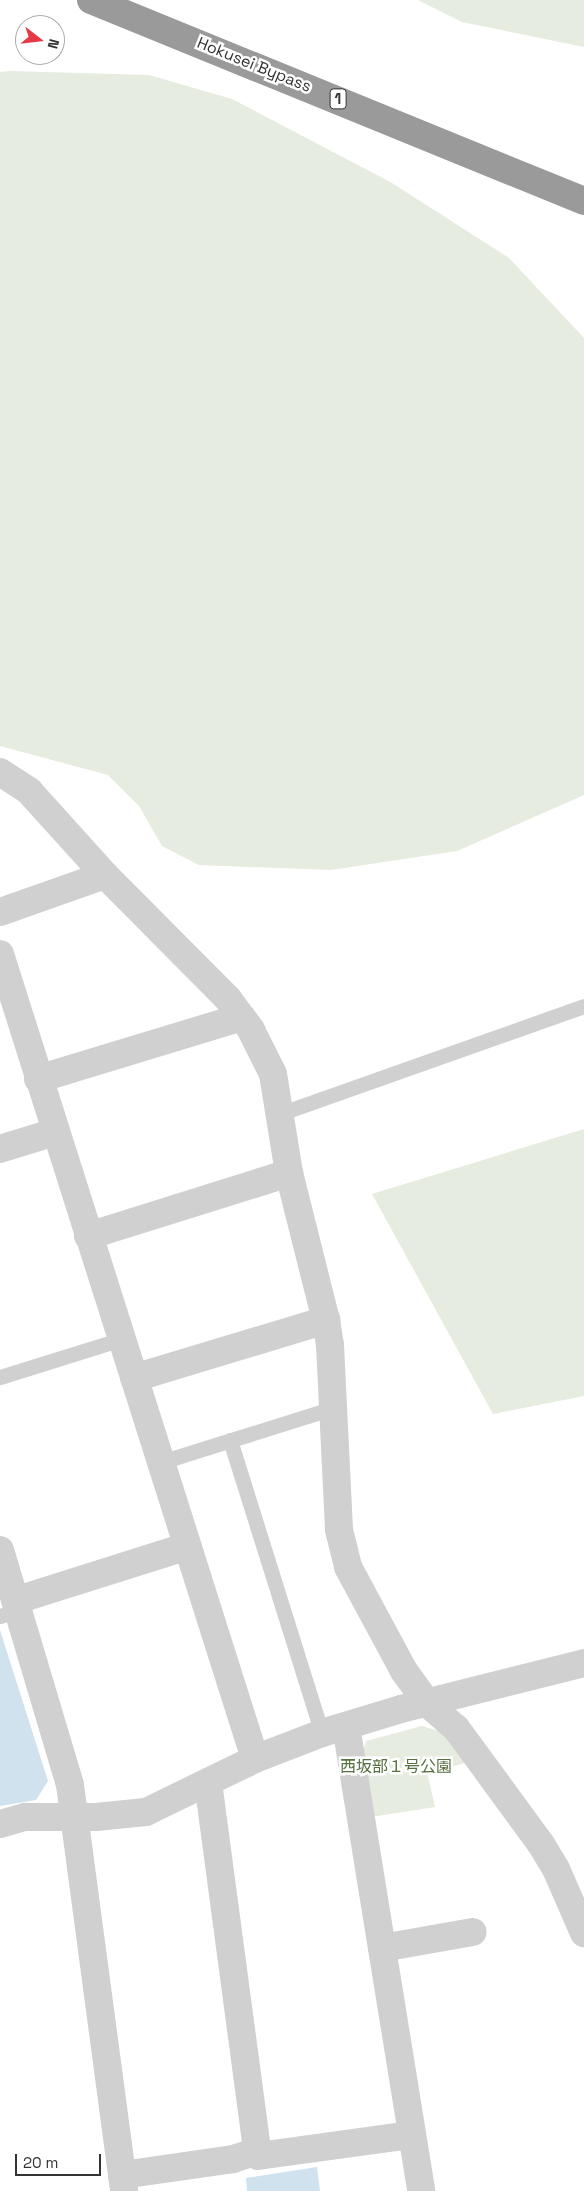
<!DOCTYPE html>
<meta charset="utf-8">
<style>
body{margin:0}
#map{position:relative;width:584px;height:2191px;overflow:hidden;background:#fff;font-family:"Space Grotesk","Noto Sans JP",sans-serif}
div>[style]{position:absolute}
.green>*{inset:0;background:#e6ecdf}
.water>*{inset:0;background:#cfe2ee}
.lane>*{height:15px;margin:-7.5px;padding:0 7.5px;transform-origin:7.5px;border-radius:7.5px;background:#d0d0d0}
.street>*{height:28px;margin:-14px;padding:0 14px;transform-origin:14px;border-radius:14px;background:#d0d0d0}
.highway>*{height:28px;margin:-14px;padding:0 14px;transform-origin:14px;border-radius:14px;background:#9a9a9a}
span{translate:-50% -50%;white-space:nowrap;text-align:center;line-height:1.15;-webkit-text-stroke:5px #fff;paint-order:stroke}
.shield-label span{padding:1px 4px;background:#fff;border:1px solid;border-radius:4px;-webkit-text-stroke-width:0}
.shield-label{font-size:15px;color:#333;font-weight:700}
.street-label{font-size:16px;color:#333}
.park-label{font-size:16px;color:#56703f}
.north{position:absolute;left:15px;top:15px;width:50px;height:50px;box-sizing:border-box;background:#fff;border:1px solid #adadad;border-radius:50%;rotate:106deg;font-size:14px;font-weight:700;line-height:20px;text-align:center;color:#333}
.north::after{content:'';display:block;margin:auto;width:18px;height:22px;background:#e63946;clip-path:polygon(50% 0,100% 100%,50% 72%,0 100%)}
.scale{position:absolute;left:15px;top:2154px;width:86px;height:22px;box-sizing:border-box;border:2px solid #333;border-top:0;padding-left:6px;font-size:15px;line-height:18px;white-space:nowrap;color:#333;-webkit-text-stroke:4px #fff;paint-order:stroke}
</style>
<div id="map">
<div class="green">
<div style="clip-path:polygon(418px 0,584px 0,584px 47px,462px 22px)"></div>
<div style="clip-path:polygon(10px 71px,149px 75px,232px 99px,392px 183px,509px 258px,584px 338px,584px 795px,457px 851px,331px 870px,199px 865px,162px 846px,139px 806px,108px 775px,0 746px,0 72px)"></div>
<div style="clip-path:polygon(584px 1129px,584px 1396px,493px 1414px,372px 1194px)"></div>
<div style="clip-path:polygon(422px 1726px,445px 1733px,466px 1763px,427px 1772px,435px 1807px,371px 1817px,361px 1756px,366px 1741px)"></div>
</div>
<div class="water">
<div style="clip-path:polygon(0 1630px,48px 1781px,36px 1800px,0 1806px)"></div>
<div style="clip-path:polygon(317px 2167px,320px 2191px,247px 2191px,246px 2178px)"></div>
</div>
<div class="lane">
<div style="left:279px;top:1114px;width:324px;rotate:-19.5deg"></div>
<div style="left:0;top:1377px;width:128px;rotate:-17.3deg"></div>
<div style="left:230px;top:1440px;width:307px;rotate:72.6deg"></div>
<div style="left:161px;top:1462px;width:180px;rotate:-17.4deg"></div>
<div style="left:0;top:1616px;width:21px;rotate:-17deg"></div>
</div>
<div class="street">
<div style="left:0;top:772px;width:35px;rotate:33deg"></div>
<div style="left:29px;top:791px;width:113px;rotate:47.9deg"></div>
<div style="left:105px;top:875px;width:175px;rotate:45.2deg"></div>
<div style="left:228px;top:999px;width:39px;rotate:53deg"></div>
<div style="left:251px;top:1030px;width:49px;rotate:63.4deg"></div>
<div style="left:273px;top:1074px;width:100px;rotate:80.8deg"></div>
<div style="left:289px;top:1173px;width:152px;rotate:75.9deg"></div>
<div style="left:326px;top:1320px;width:25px;rotate:81deg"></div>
<div style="left:330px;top:1345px;width:185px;rotate:87.2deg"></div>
<div style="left:339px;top:1530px;width:38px;rotate:76deg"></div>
<div style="left:348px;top:1567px;width:118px;rotate:61.7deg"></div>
<div style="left:404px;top:1671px;width:41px;rotate:54deg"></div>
<div style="left:428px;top:1704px;width:37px;rotate:41deg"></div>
<div style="left:456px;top:1728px;width:144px;rotate:53.8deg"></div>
<div style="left:541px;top:1844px;width:29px;rotate:59deg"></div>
<div style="left:556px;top:1869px;width:70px;rotate:66.4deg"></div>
<div style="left:0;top:912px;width:111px;rotate:-19.4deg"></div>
<div style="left:0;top:954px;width:844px;rotate:72.42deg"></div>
<div style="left:38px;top:1079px;width:213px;rotate:-16.9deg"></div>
<div style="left:0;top:1149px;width:58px;rotate:-17.2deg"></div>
<div style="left:88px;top:1236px;width:211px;rotate:-17.4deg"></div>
<div style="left:134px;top:1378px;width:201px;rotate:-16.8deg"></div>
<div style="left:0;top:1550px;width:245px;rotate:73.4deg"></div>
<div style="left:70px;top:1785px;width:410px;rotate:82.4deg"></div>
<div style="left:17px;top:1600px;width:179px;rotate:-17.5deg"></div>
<div style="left:346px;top:1726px;width:471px;rotate:80.8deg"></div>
<div style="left:208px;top:1782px;width:377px;rotate:82.4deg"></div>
<div style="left:258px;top:2156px;width:155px;rotate:-7.8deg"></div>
<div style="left:0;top:1824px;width:26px;rotate:-16deg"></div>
<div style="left:25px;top:1817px;width:71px"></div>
<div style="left:96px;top:1817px;width:50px;rotate:-5.7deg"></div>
<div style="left:146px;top:1812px;width:121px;rotate:-25.9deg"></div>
<div style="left:255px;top:1759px;width:72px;rotate:-21.2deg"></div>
<div style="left:322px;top:1733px;width:83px;rotate:-16.9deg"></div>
<div style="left:401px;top:1709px;width:189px;rotate:-14.1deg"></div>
<div style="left:382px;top:1948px;width:92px;rotate:-10deg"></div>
<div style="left:122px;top:2175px;width:112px;rotate:-8.2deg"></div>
<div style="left:233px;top:2159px;width:26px;rotate:-18deg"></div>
</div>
<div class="highway">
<div style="left:91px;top:0;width:532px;rotate:22.18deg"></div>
</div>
<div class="shield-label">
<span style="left:338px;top:99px">1</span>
</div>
<div class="street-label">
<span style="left:254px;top:65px;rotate:22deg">Hokusei Bypass</span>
</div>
<div class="park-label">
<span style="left:396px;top:1767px">西坂部１号公園</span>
</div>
<div class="north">N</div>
<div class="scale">20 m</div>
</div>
